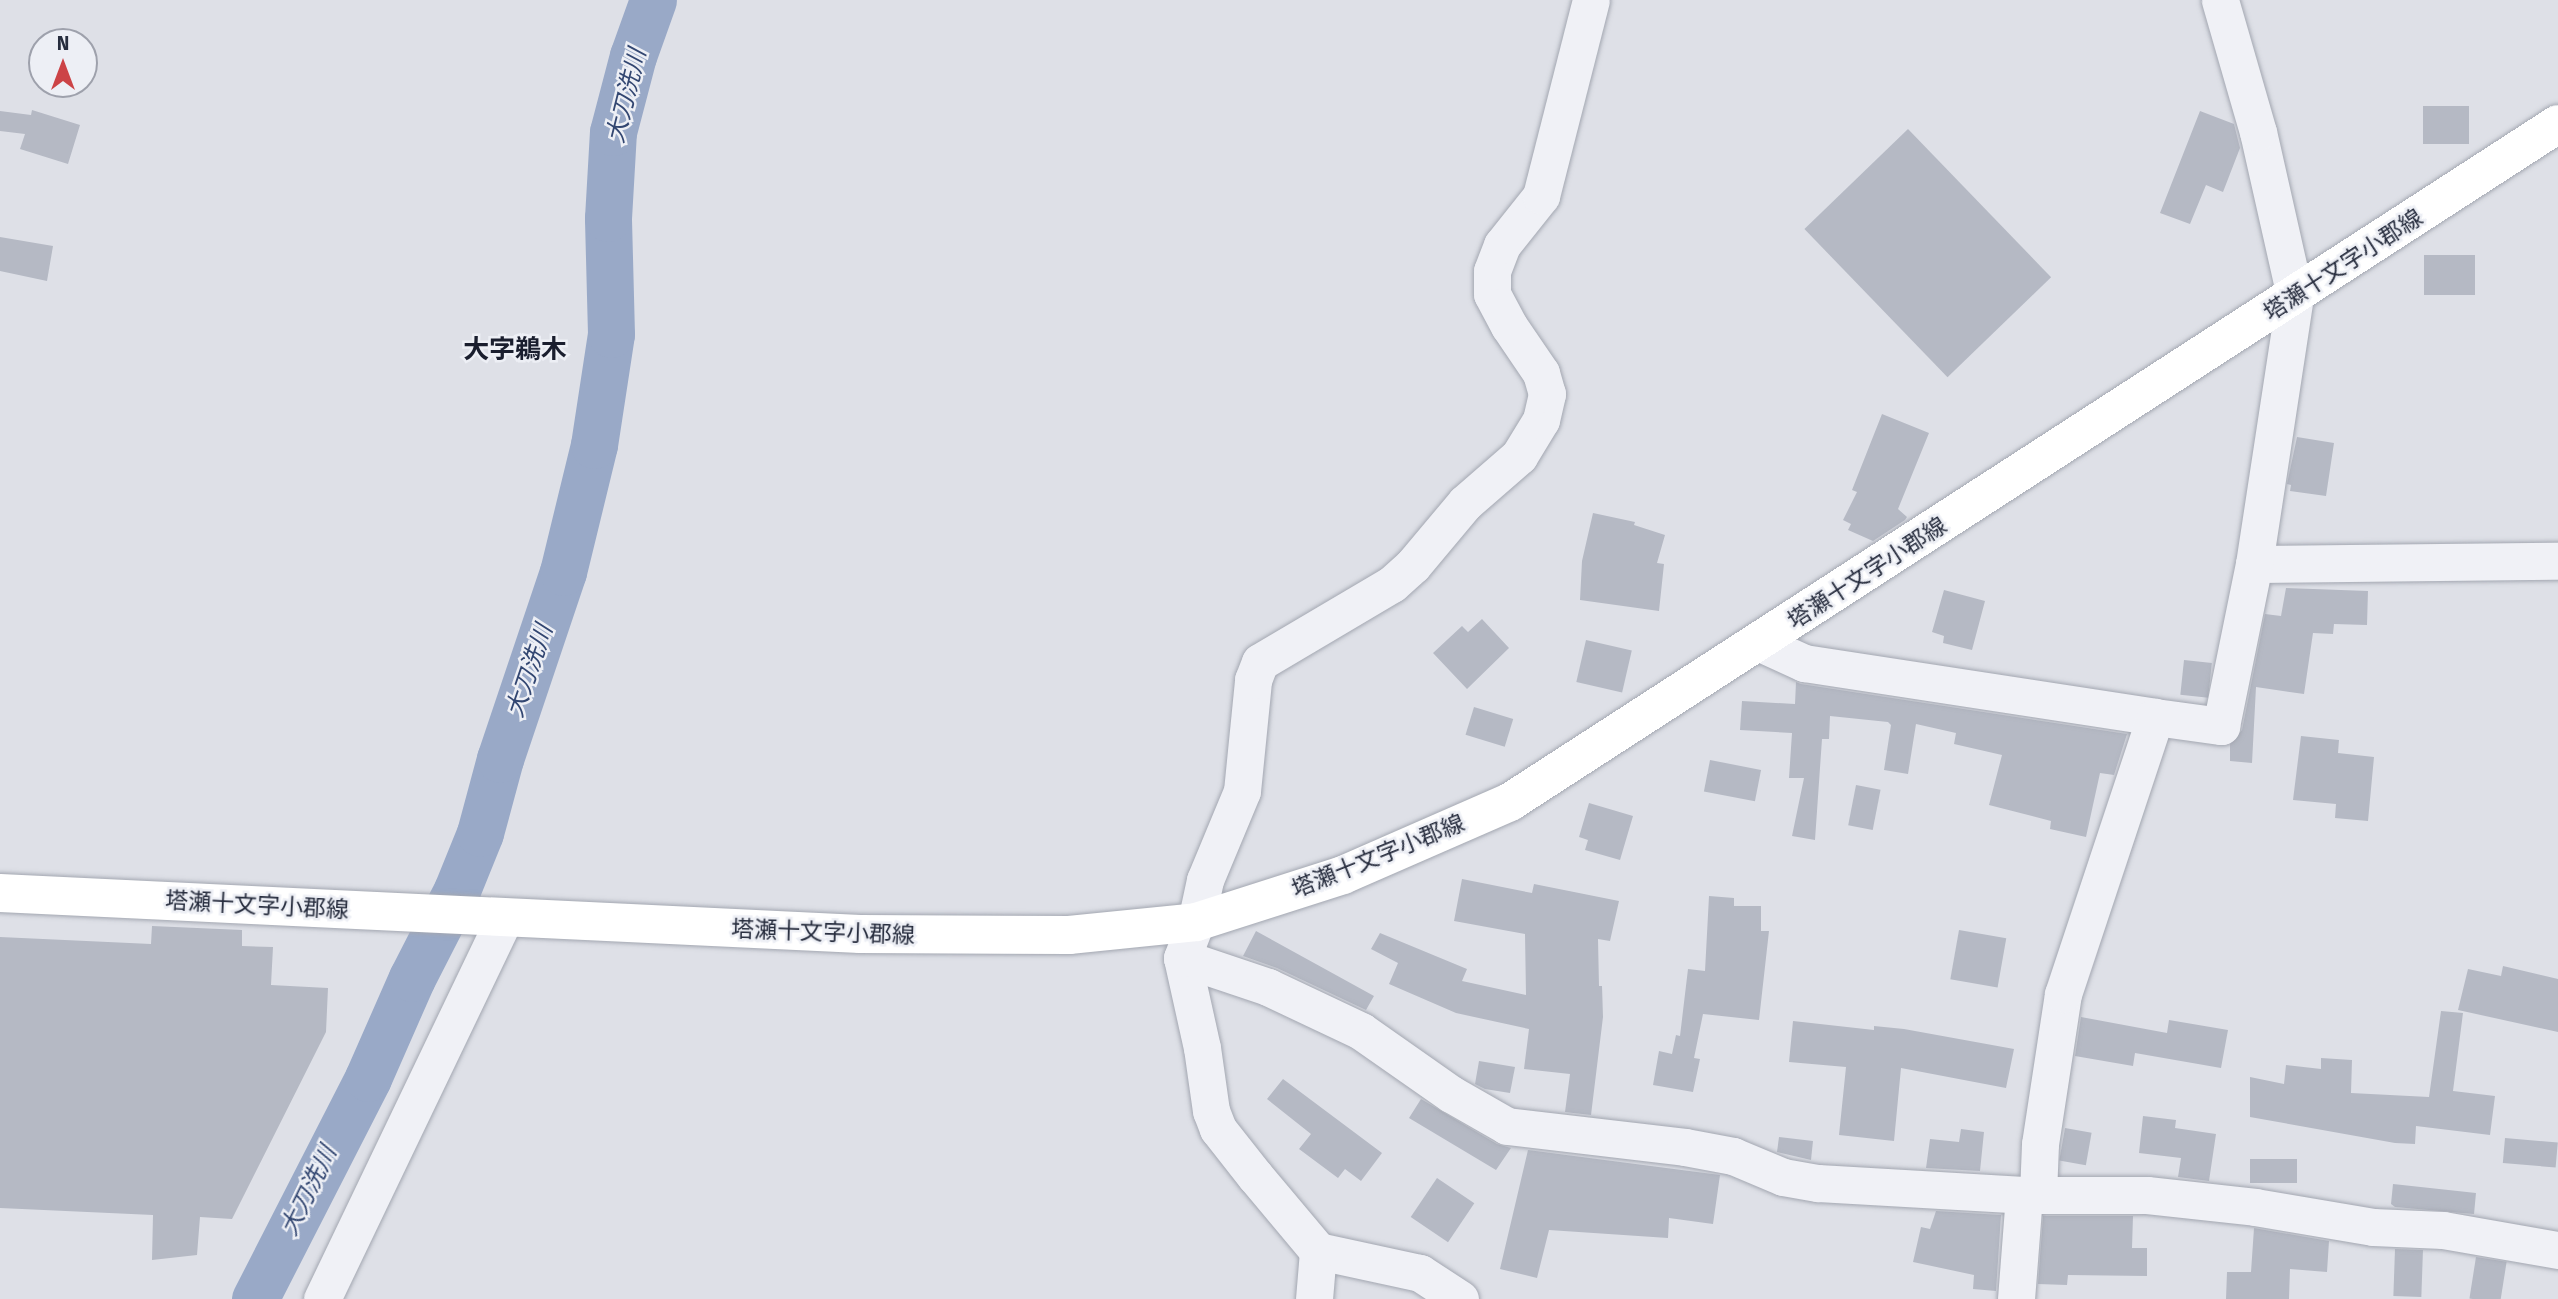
<!DOCTYPE html>
<meta charset="utf-8">
<style>
body{margin:0}
#map{position:relative;width:2558px;height:1299px;overflow:hidden;background:#dee0e7;font-family:"Fira Sans","Noto Sans JP",sans-serif}
div>[style]{position:absolute}
.river>*{height:47px;margin:-23.5px;padding:0 23.5px;transform-origin:23.5px;border-radius:23.5px;background:#99a9c7}
.building>*{inset:0;background:#b5b9c4;transform-origin:0 0}
.roads{filter:drop-shadow(0 0 2px #a3a7b1) drop-shadow(0 0 2px #a3a7b1)}
.minor>*{height:37px;margin:-18.5px;padding:0 18.5px;transform-origin:18.5px;border-radius:18.5px;background:#f0f1f6}
.major>*{height:38px;margin:-19px;padding:0 19px;transform-origin:19px;border-radius:19px;background:#fff}
span{translate:-50% -50%;white-space:nowrap;text-align:center;line-height:1.15;-webkit-text-stroke:5px #edeff5;paint-order:stroke}
.street-label{font-size:23px;color:#272d3e}
.water-label{font-size:24px;color:#324671;font-style:italic}
.quarter-label{font-size:26px;color:#1a1e2e;font-weight:700}
.north{position:absolute;left:28px;top:28px;width:70px;height:70px;box-sizing:border-box;background:#edeff5;border:2px solid #9ea1ac;border-radius:50%;rotate:0deg;font-size:19px;font-weight:700;line-height:28px;text-align:center;color:#272d3e}
.north::after{content:'';display:block;margin:auto;width:24px;height:32px;background:#cc4346;clip-path:polygon(50% 0,100% 100%,50% 72%,0 100%)}
</style>
<div id="map">
<div class="river">
<div style="left:255px;top:1299px;width:248px;rotate:-62.9deg"></div>
<div style="left:368px;top:1078px;width:109px;rotate:-66.3deg"></div>
<div style="left:412px;top:978px;width:99px;rotate:-62.9deg"></div>
<div style="left:457px;top:890px;width:61px;rotate:-68deg"></div>
<div style="left:480px;top:833px;width:77px;rotate:-74.9deg"></div>
<div style="left:500px;top:759px;width:197px;rotate:-71.4deg"></div>
<div style="left:563px;top:572px;width:131px;rotate:-76.3deg"></div>
<div style="left:594px;top:445px;width:112px;rotate:-81.3deg"></div>
<div style="left:611px;top:334px;width:116px;rotate:-91.5deg"></div>
<div style="left:608px;top:218px;width:86px;rotate:-86.7deg"></div>
<div style="left:613px;top:132px;width:79px;rotate:-75.3deg"></div>
<div style="left:633px;top:56px;width:59px;rotate:-70.3deg"></div>
</div>
<div class="building">
<div style="left:2423px;top:106px;width:46px;height:38px"></div>
<div style="clip-path:polygon(32px 110px,80px 125px,68px 164px,20px 149px,25px 134px,0 131px,0 111px,31px 115px)"></div>
<div style="clip-path:polygon(2200px 111px,2234px 124px,2240px 148px,2223px 192px,2206px 185px,2190px 224px,2160px 213px)"></div>
<div style="left:1908px;top:129px;width:206px;height:144px;rotate:46deg"></div>
<div style="clip-path:polygon(0 237px,53px 246px,47px 281px,0 271px)"></div>
<div style="left:2475px;top:255px;width:40px;height:51px;rotate:90deg"></div>
<div style="clip-path:polygon(1882px 414px,1929px 433px,1898px 509px,1907px 517px,1905px 520px,1873px 541px,1848px 530px,1851px 524px,1843px 520px,1857px 492px,1852px 490px)"></div>
<div style="clip-path:polygon(2297px 437px,2334px 443px,2326px 496px,2290px 491px,2291px 485px,2287px 484px)"></div>
<div style="clip-path:polygon(1593px 513px,1635px 522px,1634px 525px,1665px 535px,1657px 563px,1664px 564px,1659px 611px,1580px 600px,1582px 561px)"></div>
<div style="clip-path:polygon(2286px 588px,2368px 591px,2367px 625px,2334px 624px,2333px 634px,2313px 633px,2304px 694px,2256px 687px,2252px 763px,2230px 761px,2230px 744px,2242px 730px,2265px 614px,2281px 616px)"></div>
<div style="clip-path:polygon(1944px 590px,1985px 601px,1972px 650px,1943px 643px,1944px 636px,1932px 632px)"></div>
<div style="clip-path:polygon(1482px 619px,1509px 648px,1467px 689px,1433px 653px,1462px 626px,1468px 632px)"></div>
<div style="left:1586px;top:640px;width:47px;height:43px;rotate:13deg"></div>
<div style="left:2184px;top:660px;width:28px;height:35px;rotate:6deg"></div>
<div style="clip-path:polygon(1796px 682px,1801px 684px,2127px 734px,2114px 775px,2100px 773px,2086px 837px,2050px 829px,2051px 821px,1989px 805px,2002px 755px,1954px 744px,1956px 733px,1916px 724px,1908px 774px,1884px 770px,1891px 725px,1888px 722px,1830px 716px,1829px 739px,1822px 739px,1815px 840px,1792px 836px,1804px 778px,1789px 778px,1792px 733px,1740px 730px,1742px 701px,1795px 704px)"></div>
<div style="left:1474px;top:707px;width:41px;height:29px;rotate:17deg"></div>
<div style="clip-path:polygon(2301px 736px,2339px 740px,2338px 753px,2374px 757px,2368px 821px,2335px 818px,2336px 804px,2293px 800px)"></div>
<div style="left:1710px;top:760px;width:52px;height:32px;rotate:11deg"></div>
<div style="left:1856px;top:785px;width:25px;height:41px;rotate:11deg"></div>
<div style="clip-path:polygon(1589px 803px,1633px 816px,1620px 860px,1585px 850px,1588px 840px,1579px 837px)"></div>
<div style="clip-path:polygon(1462px 879px,1532px 893px,1534px 884px,1619px 901px,1610px 941px,1598px 939px,1599px 986px,1602px 986px,1603px 1017px,1591px 1115px,1565px 1112px,1570px 1074px,1524px 1069px,1529px 1029px,1456px 1013px,1389px 984px,1398px 963px,1371px 949px,1380px 933px,1467px 969px,1462px 981px,1526px 995px,1525px 934px,1454px 921px)"></div>
<div style="clip-path:polygon(1709px 896px,1734px 898px,1734px 906px,1761px 906px,1761px 931px,1769px 931px,1759px 1020px,1703px 1014px,1694px 1058px,1700px 1059px,1693px 1092px,1653px 1085px,1659px 1051px,1672px 1054px,1676px 1035px,1680px 1036px,1688px 969px,1705px 971px)"></div>
<div style="clip-path:polygon(152px 926px,242px 930px,242px 946px,273px 947px,271px 985px,328px 988px,326px 1032px,232px 1219px,200px 1217px,197px 1255px,152px 1260px,153px 1215px,0 1208px,0 937px,151px 944px)"></div>
<div style="left:1959px;top:930px;width:48px;height:50px;rotate:10deg"></div>
<div style="clip-path:polygon(1256px 931px,1374px 996px,1366px 1010px,1277px 968px,1243px 956px)"></div>
<div style="clip-path:polygon(2503px 966px,2558px 979px,2558px 1032px,2458px 1010px,2468px 969px,2501px 976px)"></div>
<div style="clip-path:polygon(2441px 1011px,2463px 1013px,2453px 1091px,2495px 1096px,2490px 1135px,2416px 1126px,2415px 1144px,2395px 1143px,2250px 1117px,2250px 1077px,2284px 1084px,2286px 1065px,2321px 1069px,2321px 1058px,2352px 1060px,2351px 1093px,2429px 1097px)"></div>
<div style="clip-path:polygon(2081px 1017px,2167px 1033px,2169px 1020px,2228px 1030px,2221px 1068px,2135px 1053px,2133px 1066px,2075px 1056px)"></div>
<div style="clip-path:polygon(1793px 1021px,1874px 1030px,1874px 1026px,1904px 1029px,2014px 1049px,2006px 1088px,1901px 1068px,1894px 1141px,1839px 1135px,1846px 1067px,1789px 1062px)"></div>
<div style="clip-path:polygon(1479px 1061px,1515px 1067px,1510px 1093px,1485px 1089px,1475px 1084px)"></div>
<div style="clip-path:polygon(1283px 1079px,1382px 1153px,1361px 1181px,1345px 1169px,1338px 1178px,1299px 1149px,1311px 1134px,1267px 1099px)"></div>
<div style="clip-path:polygon(1421px 1099px,1497px 1144px,1511px 1148px,1496px 1170px,1409px 1118px)"></div>
<div style="clip-path:polygon(2143px 1116px,2176px 1120px,2175px 1128px,2216px 1134px,2209px 1181px,2178px 1177px,2181px 1158px,2139px 1153px)"></div>
<div style="left:2065px;top:1128px;width:27px;height:33px;rotate:10deg"></div>
<div style="clip-path:polygon(1961px 1129px,1984px 1132px,1980px 1171px,1926px 1168px,1930px 1139px,1959px 1142px)"></div>
<div style="clip-path:polygon(1779px 1137px,1813px 1141px,1811px 1160px,1777px 1152px)"></div>
<div style="left:2505px;top:1138px;width:53px;height:25px;rotate:5deg"></div>
<div style="clip-path:polygon(1528px 1150px,1720px 1175px,1713px 1224px,1669px 1218px,1668px 1238px,1549px 1230px,1537px 1278px,1500px 1269px)"></div>
<div style="left:2250px;top:1159px;width:47px;height:24px"></div>
<div style="left:1437px;top:1178px;width:45px;height:47px;rotate:34deg"></div>
<div style="clip-path:polygon(2393px 1184px,2476px 1193px,2474px 1214px,2395px 1207px,2391px 1204px)"></div>
<div style="clip-path:polygon(1936px 1211px,2001px 1215px,1996px 1291px,1973px 1289px,1974px 1275px,1913px 1262px,1921px 1227px,1930px 1229px)"></div>
<div style="clip-path:polygon(2043px 1216px,2133px 1216px,2132px 1248px,2147px 1248px,2147px 1276px,2068px 1275px,2067px 1285px,2038px 1284px)"></div>
<div style="clip-path:polygon(2254px 1228px,2329px 1241px,2327px 1272px,2290px 1269px,2289px 1299px,2226px 1299px,2227px 1272px,2251px 1272px)"></div>
<div style="left:2395px;top:1249px;width:28px;height:47px;rotate:2deg"></div>
<div style="left:2476px;top:1257px;width:31px;height:42px;rotate:9deg"></div>
</div>
<div class="roads">
<div class="minor">
<div style="left:2254px;top:564px;width:304px;rotate:-0.6deg"></div>
<div style="left:1758px;top:642px;width:51px;rotate:24.5deg"></div>
<div style="left:1804px;top:663px;width:355px;rotate:8.7deg"></div>
<div style="left:1182px;top:958px;width:91px;rotate:18.6deg"></div>
<div style="left:1268px;top:987px;width:103px;rotate:25.3deg"></div>
<div style="left:1361px;top:1031px;width:110px;rotate:35deg"></div>
<div style="left:1451px;top:1094px;width:64px;rotate:29.7deg"></div>
<div style="left:1507px;top:1126px;width:179px;rotate:6.7deg"></div>
<div style="left:1685px;top:1147px;width:49px;rotate:10.6deg"></div>
<div style="left:1733px;top:1156px;width:54px;rotate:22.8deg"></div>
<div style="left:1783px;top:1177px;width:36px;rotate:10deg"></div>
<div style="left:1818px;top:1183px;width:206px;rotate:3.3deg"></div>
<div style="left:2024px;top:1195px;width:123px"></div>
<div style="left:2147px;top:1195px;width:109px;rotate:6.3deg"></div>
<div style="left:2255px;top:1207px;width:120px;rotate:9.6deg"></div>
<div style="left:2373px;top:1227px;width:70px;rotate:2.5deg"></div>
<div style="left:2443px;top:1230px;width:117px;rotate:9.9deg"></div>
<div style="left:2038px;top:1194px;width:50px;rotate:-87.7deg"></div>
<div style="left:2040px;top:1144px;width:152px;rotate:-81.3deg"></div>
<div style="left:2063px;top:994px;width:292px;rotate:-71.6deg"></div>
<div style="left:2155px;top:717px;width:67px;rotate:7.8deg"></div>
<div style="left:2221px;top:726px;width:165px;rotate:-78.5deg"></div>
<div style="left:2254px;top:564px;width:271px;rotate:-81.3deg"></div>
<div style="left:2295px;top:296px;width:168px;rotate:-102.7deg"></div>
<div style="left:2258px;top:132px;width:137px;rotate:-106.1deg"></div>
<div style="left:322px;top:1299px;width:421px;rotate:-64.4deg"></div>
<div style="left:1314px;top:1299px;width:48px;rotate:-85.2deg"></div>
<div style="left:1460px;top:1299px;width:48px;rotate:-147deg"></div>
<div style="left:1420px;top:1273px;width:104px;rotate:-167.8deg"></div>
<div style="left:1318px;top:1251px;width:98px;rotate:-130deg"></div>
<div style="left:1255px;top:1176px;width:60px;rotate:-128.2deg"></div>
<div style="left:1218px;top:1129px;width:19px;rotate:-111deg"></div>
<div style="left:1211px;top:1111px;width:64px;rotate:-98.1deg"></div>
<div style="left:1202px;top:1048px;width:92px;rotate:-102.5deg"></div>
<div style="left:1182px;top:958px;width:39px;rotate:-69deg"></div>
<div style="left:1196px;top:922px;width:43px;rotate:-77.9deg"></div>
<div style="left:1205px;top:880px;width:96px;rotate:-67.4deg"></div>
<div style="left:1242px;top:791px;width:112px;rotate:-84.3deg"></div>
<div style="left:1253px;top:680px;width:19px;rotate:-69deg"></div>
<div style="left:1260px;top:662px;width:153px;rotate:-30.6deg"></div>
<div style="left:1392px;top:584px;width:28px;rotate:-42deg"></div>
<div style="left:1413px;top:565px;width:81px;rotate:-50deg"></div>
<div style="left:1465px;top:503px;width:72px;rotate:-41deg"></div>
<div style="left:1519px;top:456px;width:42px;rotate:-58.6deg"></div>
<div style="left:1541px;top:420px;width:27px;rotate:-77deg"></div>
<div style="left:1547px;top:394px;width:22px;rotate:-106deg"></div>
<div style="left:1541px;top:373px;width:57px;rotate:-124.2deg"></div>
<div style="left:1509px;top:326px;width:36px;rotate:-118deg"></div>
<div style="left:1492px;top:294px;width:23px;rotate:-90deg"></div>
<div style="left:1492px;top:271px;width:28px;rotate:-69deg"></div>
<div style="left:1502px;top:245px;width:63px;rotate:-51.5deg"></div>
<div style="left:1541px;top:196px;width:202px;rotate:-75.7deg"></div>
<div style="left:2016px;top:1299px;width:104px;rotate:-85.6deg"></div>
</div>
<div class="major">
<div style="left:0;top:893px;width:861px;rotate:2.73deg"></div>
<div style="left:860px;top:934px;width:209px;rotate:0.3deg"></div>
<div style="left:1069px;top:935px;width:128px;rotate:-5.8deg"></div>
<div style="left:1196px;top:922px;width:154px;rotate:-17.7deg"></div>
<div style="left:1343px;top:875px;width:182px;rotate:-23.6deg"></div>
<div style="left:1510px;top:802px;width:1248px;rotate:-32.9deg"></div>
</div>
</div>
<div class="street-label">
<span style="left:2343px;top:265px;rotate:-33deg">塔瀬十文字小郡線</span>
<span style="left:1867px;top:573px;rotate:-33deg">塔瀬十文字小郡線</span>
<span style="left:1378px;top:856px;rotate:-22deg">塔瀬十文字小郡線</span>
<span style="left:257px;top:905px;rotate:3deg">塔瀬十文字小郡線</span>
<span style="left:823px;top:932px;rotate:2deg">塔瀬十文字小郡線</span>
</div>
<div class="water-label">
<span style="left:627px;top:96px;rotate:-76deg">大刀洗川</span>
<span style="left:530px;top:671px;rotate:-71deg">大刀洗川</span>
<span style="left:309px;top:1191px;rotate:-64deg">大刀洗川</span>
</div>
<div class="quarter-label">
<span style="left:515px;top:350px">大字鵜木</span>
</div>
<div class="north">N</div>
</div>
